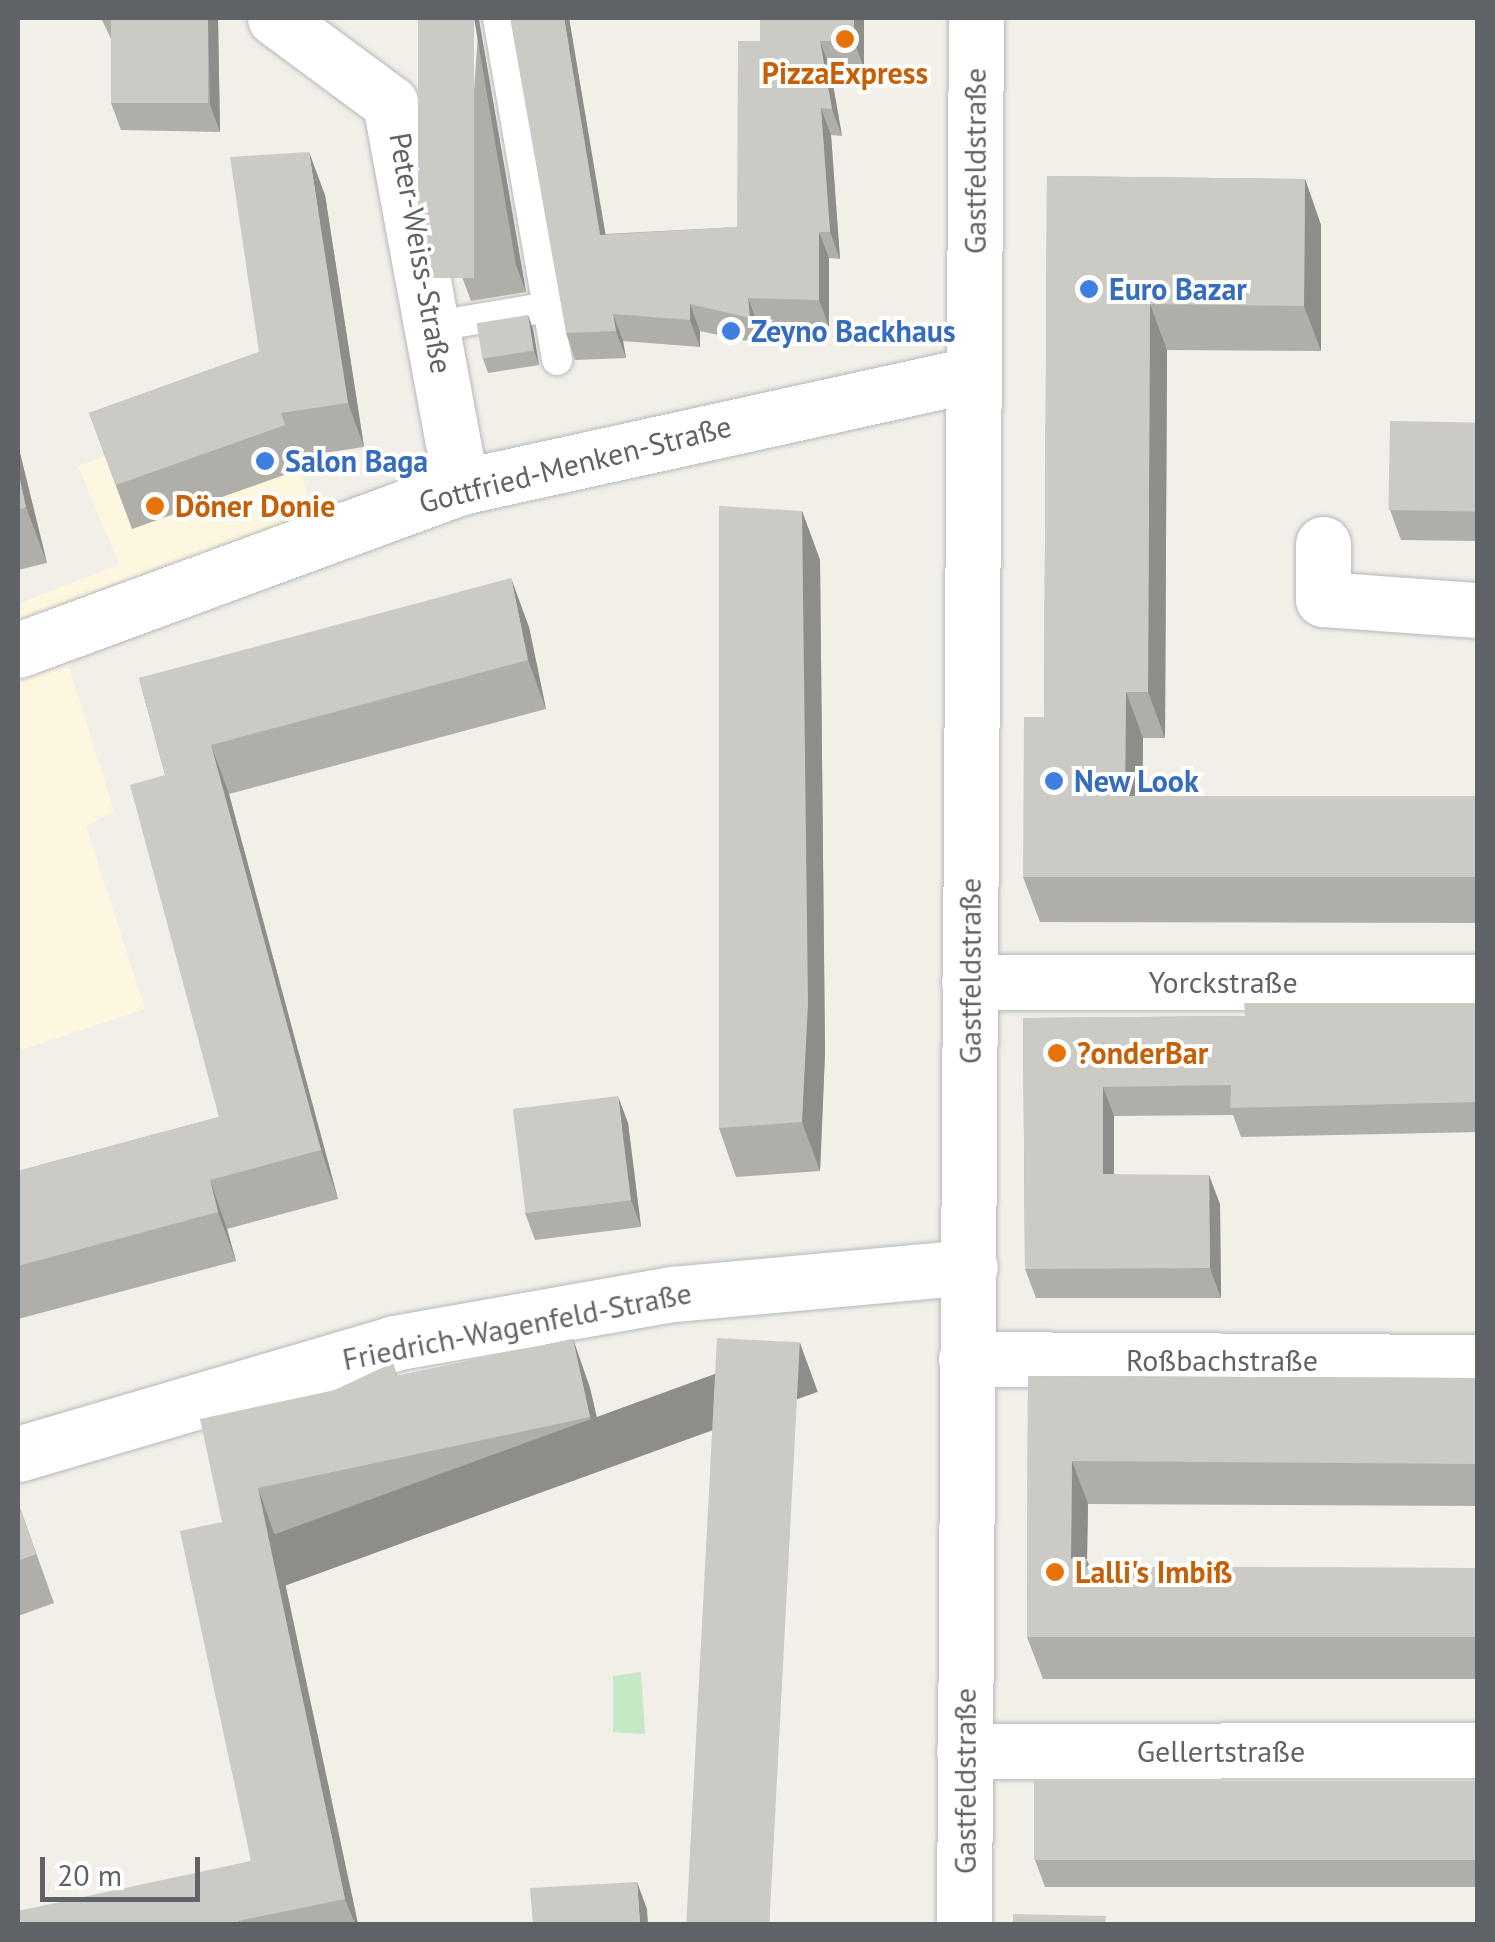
<!DOCTYPE html>
<meta charset="utf-8">
<style>
body{margin:0}
#map{position:relative;width:1495px;height:1942px;overflow:hidden;background:#f1efe8;font-family:"PT Sans",sans-serif}
div>[style]{position:absolute}
.commercial>*{inset:0;background:#fef7e0}
.green>*{inset:0;background:#c5e8c5}
.roads{filter:drop-shadow(0 0 2px #b5b8bc) drop-shadow(0 0 2px #b5b8bc)}
.service>*{height:30px;margin:-15px;padding:0 15px;transform-origin:15px;border-radius:15px;background:#fff}
.minor>*{height:55px;margin:-27.5px;padding:0 27.5px;transform-origin:27.5px;border-radius:27.5px;background:#fff}
.tertiary>*{height:55px;margin:-27.5px;padding:0 27.5px;transform-origin:27.5px;border-radius:27.5px;background:#fff}
.wall>*{inset:0;background:#afaea9}
.shaded-wall>*{inset:0;background:#8f8d8a;transform-origin:0 0}
.building>*{inset:0;background:#cccac5;transform-origin:0 0}
.dots>*{width:28px;height:28px;translate:-50% -50%;box-sizing:border-box;border:5px solid #fff;border-radius:50%}
span{translate:-50% -50%;white-space:nowrap;text-align:center;line-height:1.15;-webkit-text-stroke:8px #fff;paint-order:stroke}
.food-label{font-size:30px;color:#c56008;font-weight:700}
.left{translate:0 -50%;text-align:left}
.street-label{font-size:30px;color:#5f6368}
.shop-label{font-size:30px;color:#366cbe;font-weight:700}
.frame{position:absolute;inset:0;border:20px solid #5f6368;pointer-events:none}
.scale{position:absolute;left:40px;top:1857px;width:160px;height:45px;box-sizing:border-box;border:5px solid #5f6368;border-top:0;padding-left:12px;font-size:30px;line-height:35px;white-space:nowrap;color:#5f6368;-webkit-text-stroke:8px #fff;paint-order:stroke}
</style>
<div id="map">
<div class="commercial">
<div style="clip-path:polygon(267px 398px,295px 450px,323px 548px,62px 645px,114px 811px,86px 826px,145px 1009px,18px 1051px,18px 604px,119px 564px,78px 466px)"></div>
</div>
<div class="green">
<div style="clip-path:polygon(641px 1672px,645px 1734px,613px 1732px,613px 1676px)"></div>
</div>
<div class="roads">
<div class="service">
<div style="left:498px;top:18px;width:347px;rotate:80.2deg"></div>
<div style="left:436px;top:326px;width:114px;rotate:-9.6deg"></div>
</div>
<div class="minor">
<div style="left:275px;top:18px;width:143px;rotate:36.5deg"></div>
<div style="left:390px;top:103px;width:391px;rotate:79.5deg"></div>
<div style="left:1323px;top:544px;width:55px;rotate:90deg"></div>
<div style="left:1323px;top:599px;width:155px;rotate:4.1deg"></div>
<div style="left:18px;top:650px;width:472px;rotate:-20.2deg"></div>
<div style="left:461px;top:487px;width:525px;rotate:-12.42deg"></div>
<div style="left:969px;top:982px;width:509px"></div>
<div style="left:966px;top:1359px;width:512px;rotate:0.34deg"></div>
<div style="left:18px;top:1454px;width:392px;rotate:-16.4deg"></div>
<div style="left:394px;top:1343px;width:283px;rotate:-10deg"></div>
<div style="left:673px;top:1294px;width:298px;rotate:-5.2deg"></div>
<div style="left:964px;top:1751px;width:514px;rotate:-0.11deg"></div>
</div>
<div class="tertiary">
<div style="left:964px;top:1924px;width:1906px;rotate:-89.64deg"></div>
</div>
</div>
<div class="wall">
<div style="clip-path:polygon(101px 18px,218px 18px,220px 132px,121px 130px,111px 103px,111px 39px)"></div>
<div style="clip-path:polygon(569px 18px,605px 234px,737px 227px,760px 41px,760px 18px,864px 18px,864px 68px,830px 68px,842px 136px,831px 135px,840px 259px,829px 258px,829px 327px,758px 325px,760px 344px,700px 331px,700px 347px,623px 341px,626px 358px,575px 360px,566px 333px)"></div>
<div style="clip-path:polygon(479px 20px,526px 292px,471px 301px,461px 274px)"></div>
<div style="clip-path:polygon(1047px 176px,1305px 179px,1321px 225px,1321px 351px,1167px 350px,1165px 738px,1143px 738px,1142px 796px,1478px 796px,1478px 923px,1040px 922px,1023px 877px,1044px 717px)"></div>
<div style="clip-path:polygon(325px 195px,364px 447px,297px 457px,301px 469px,132px 529px,89px 413px,259px 352px)"></div>
<div style="clip-path:polygon(528px 315px,533px 329px,539px 365px,488px 373px,483px 359px)"></div>
<div style="clip-path:polygon(1478px 422px,1478px 541px,1401px 540px,1390px 510px)"></div>
<div style="clip-path:polygon(18px 445px,47px 563px,18px 570px)"></div>
<div style="clip-path:polygon(802px 511px,820px 560px,825px 1053px,820px 1171px,736px 1177px,719px 1128px)"></div>
<div style="clip-path:polygon(529px 627px,546px 709px,229px 794px,338px 1199px,227px 1229px,236px 1261px,18px 1319px,18px 1171px,219px 1117px,165px 775px,139px 678px)"></div>
<div style="clip-path:polygon(1478px 1003px,1478px 1132px,1241px 1137px,1233px 1115px,1114px 1116px,1114px 1174px,1220px 1204px,1221px 1298px,1036px 1298px,1025px 1269px,1023px 1018px,1245px 1016px)"></div>
<div style="clip-path:polygon(628px 1123px,641px 1227px,535px 1240px,525px 1213px)"></div>
<div style="clip-path:polygon(573px 1339px,590px 1388px,608px 1466px,275px 1536px,358px 1924px,18px 1924px,251px 1861px,222px 1522px,335px 1390px,393px 1363px,397px 1376px)"></div>
<div style="clip-path:polygon(1028px 1376px,1478px 1378px,1478px 1506px,1088px 1504px,1087px 1560px,1090px 1567px,1478px 1568px,1478px 1679px,1043px 1679px,1027px 1637px)"></div>
<div style="clip-path:polygon(18px 1502px,54px 1603px,18px 1616px)"></div>
<div style="clip-path:polygon(1478px 1781px,1478px 1887px,1045px 1887px,1035px 1860px)"></div>
</div>
<div class="shaded-wall">
<div style="clip-path:polygon(208px 18px,218px 18px,220px 132px,210px 105px)"></div>
<div style="clip-path:polygon(474px 18px,481px 18px,479px 20px,526px 292px,516px 265px)"></div>
<div style="clip-path:polygon(564px 18px,569px 18px,610px 261px,600px 235px)"></div>
<div style="clip-path:polygon(854px 18px,864px 18px,864px 68px,854px 41px)"></div>
<div style="clip-path:polygon(820px 41px,830px 68px,842px 136px,832px 109px)"></div>
<div style="clip-path:polygon(821px 108px,831px 135px,840px 259px,830px 232px)"></div>
<div style="clip-path:polygon(309px 152px,325px 195px,364px 447px,348px 403px)"></div>
<div style="clip-path:polygon(1305px 179px,1321px 225px,1321px 351px,1304px 306px)"></div>
<div style="clip-path:polygon(819px 232px,829px 258px,829px 327px,819px 300px)"></div>
<div style="clip-path:polygon(748px 298px,758px 325px,760px 344px,750px 318px)"></div>
<div style="clip-path:polygon(690px 304px,700px 331px,700px 347px,690px 320px)"></div>
<div style="clip-path:polygon(1150px 304px,1167px 350px,1165px 738px,1148px 692px)"></div>
<div style="clip-path:polygon(613px 314px,623px 341px,626px 358px,616px 331px)"></div>
<div style="clip-path:polygon(528px 315px,533px 329px,539px 365px,534px 351px)"></div>
<div style="clip-path:polygon(18px 445px,47px 563px,26px 507px,18px 471px)"></div>
<div style="clip-path:polygon(802px 511px,820px 560px,825px 1053px,820px 1171px,802px 1122px)"></div>
<div style="clip-path:polygon(511px 578px,529px 627px,546px 709px,528px 660px)"></div>
<div style="clip-path:polygon(1126px 692px,1143px 738px,1142px 842px,1125px 796px)"></div>
<div style="clip-path:polygon(211px 745px,229px 794px,338px 1199px,321px 1150px)"></div>
<div style="clip-path:polygon(1103px 1087px,1114px 1116px,1114px 1204px,1103px 1174px)"></div>
<div style="clip-path:polygon(618px 1096px,628px 1123px,641px 1227px,631px 1200px)"></div>
<div style="clip-path:polygon(1209px 1175px,1220px 1204px,1221px 1298px,1210px 1268px)"></div>
<div style="clip-path:polygon(210px 1180px,227px 1229px,236px 1261px,218px 1212px)"></div>
<div style="clip-path:polygon(573px 1339px,590px 1388px,608px 1466px,590px 1417px)"></div>
<div style="left:800px;top:1343px;width:52px;height:581px;rotate:70deg"></div>
<div style="clip-path:polygon(1072px 1461px,1088px 1504px,1087px 1560px,1102px 1601px,1071px 1559px)"></div>
<div style="clip-path:polygon(258px 1488px,275px 1536px,358px 1924px,355px 1924px,345px 1899px)"></div>
<div style="clip-path:polygon(637px 1882px,647px 1909px,648px 1924px,640px 1924px)"></div>
</div>
<div class="building">
<div style="left:111px;top:18px;width:97px;height:85px"></div>
<div style="left:418px;top:18px;width:56px;height:260px"></div>
<div style="clip-path:polygon(510px 18px,564px 18px,600px 235px,737px 227px,738px 41px,760px 41px,760px 18px,854px 18px,854px 41px,820px 41px,832px 109px,821px 108px,830px 232px,819px 232px,819px 300px,748px 298px,750px 318px,690px 304px,690px 320px,613px 314px,616px 331px,566px 333px)"></div>
<div style="clip-path:polygon(309px 152px,348px 403px,281px 413px,285px 425px,116px 485px,89px 413px,259px 352px,230px 157px)"></div>
<div style="clip-path:polygon(1047px 176px,1305px 179px,1304px 306px,1150px 304px,1148px 692px,1126px 692px,1125px 796px,1478px 796px,1478px 877px,1023px 877px,1024px 717px,1044px 717px)"></div>
<div style="left:528px;top:315px;width:36px;height:52px;rotate:81deg"></div>
<div style="left:1390px;top:421px;width:88px;height:89px;rotate:1deg"></div>
<div style="clip-path:polygon(18px 471px,26px 507px,18px 510px)"></div>
<div style="clip-path:polygon(719px 506px,802px 511px,808px 1004px,802px 1122px,719px 1128px)"></div>
<div style="clip-path:polygon(511px 578px,528px 660px,211px 745px,321px 1150px,210px 1180px,218px 1212px,18px 1266px,18px 1171px,219px 1117px,130px 785px,165px 775px,139px 678px)"></div>
<div style="clip-path:polygon(1244px 1003px,1478px 1003px,1478px 1102px,1230px 1108px,1231px 1085px,1103px 1087px,1103px 1174px,1209px 1175px,1210px 1268px,1025px 1269px,1023px 1018px,1245px 1016px)"></div>
<div style="left:618px;top:1096px;width:105px;height:106px;rotate:83deg"></div>
<div style="left:717px;top:1338px;width:83px;height:586px;rotate:3deg"></div>
<div style="clip-path:polygon(573px 1339px,590px 1417px,258px 1488px,345px 1899px,238px 1921px,238px 1924px,18px 1924px,18px 1911px,251px 1861px,180px 1531px,222px 1522px,200px 1419px,335px 1390px,393px 1363px,396px 1376px)"></div>
<div style="clip-path:polygon(1028px 1376px,1478px 1378px,1478px 1464px,1072px 1461px,1071px 1559px,1087px 1559px,1086px 1567px,1478px 1568px,1478px 1637px,1027px 1637px)"></div>
<div style="clip-path:polygon(18px 1502px,36px 1554px,18px 1561px)"></div>
<div style="left:1478px;top:1781px;width:79px;height:444px;rotate:90deg"></div>
<div style="clip-path:polygon(637px 1882px,640px 1924px,533px 1924px,530px 1888px)"></div>
<div style="clip-path:polygon(1013px 1914px,1106px 1916px,1105px 1924px,1013px 1924px)"></div>
</div>
<div class="dots">
<div style="left:845px;top:39px;background:#e8710a"></div>
<div style="left:1089px;top:289px;background:#3f7fe0"></div>
<div style="left:731px;top:331px;background:#3f7fe0"></div>
<div style="left:265px;top:461px;background:#3f7fe0"></div>
<div style="left:155px;top:506px;background:#e8710a"></div>
<div style="left:1054px;top:781px;background:#3f7fe0"></div>
<div style="left:1057px;top:1053px;background:#e8710a"></div>
<div style="left:1055px;top:1572px;background:#e8710a"></div>
</div>
<div class="food-label">
<span style="left:845px;top:73px">PizzaExpress</span>
<span class="left" style="left:175px;top:506px">Döner Donie</span>
<span class="left" style="left:1077px;top:1053px">?onderBar</span>
<span class="left" style="left:1075px;top:1572px">Lalli's Imbiß</span>
</div>
<div class="street-label">
<span style="left:975px;top:161px;rotate:-90deg">Gastfeldstraße</span>
<span style="left:421px;top:253px;rotate:80deg">Peter-Weiss-Straße</span>
<span style="left:575px;top:464px;rotate:-14deg">Gottfried-Menken-Straße</span>
<span style="left:970px;top:971px;rotate:-90deg">Gastfeldstraße</span>
<span style="left:1223px;top:982px">Yorckstraße</span>
<span style="left:517px;top:1326px;rotate:-11deg">Friedrich-Wagenfeld-Straße</span>
<span style="left:1222px;top:1360px">Roßbachstraße</span>
<span style="left:1221px;top:1751px">Gellertstraße</span>
<span style="left:965px;top:1781px;rotate:-90deg">Gastfeldstraße</span>
</div>
<div class="shop-label">
<span class="left" style="left:1109px;top:289px">Euro Bazar</span>
<span class="left" style="left:751px;top:331px">Zeyno Backhaus</span>
<span class="left" style="left:285px;top:461px">Salon Baga</span>
<span class="left" style="left:1074px;top:781px">New Look</span>
</div>
<div class="frame"></div>
<div class="scale">20 m</div>
</div>
